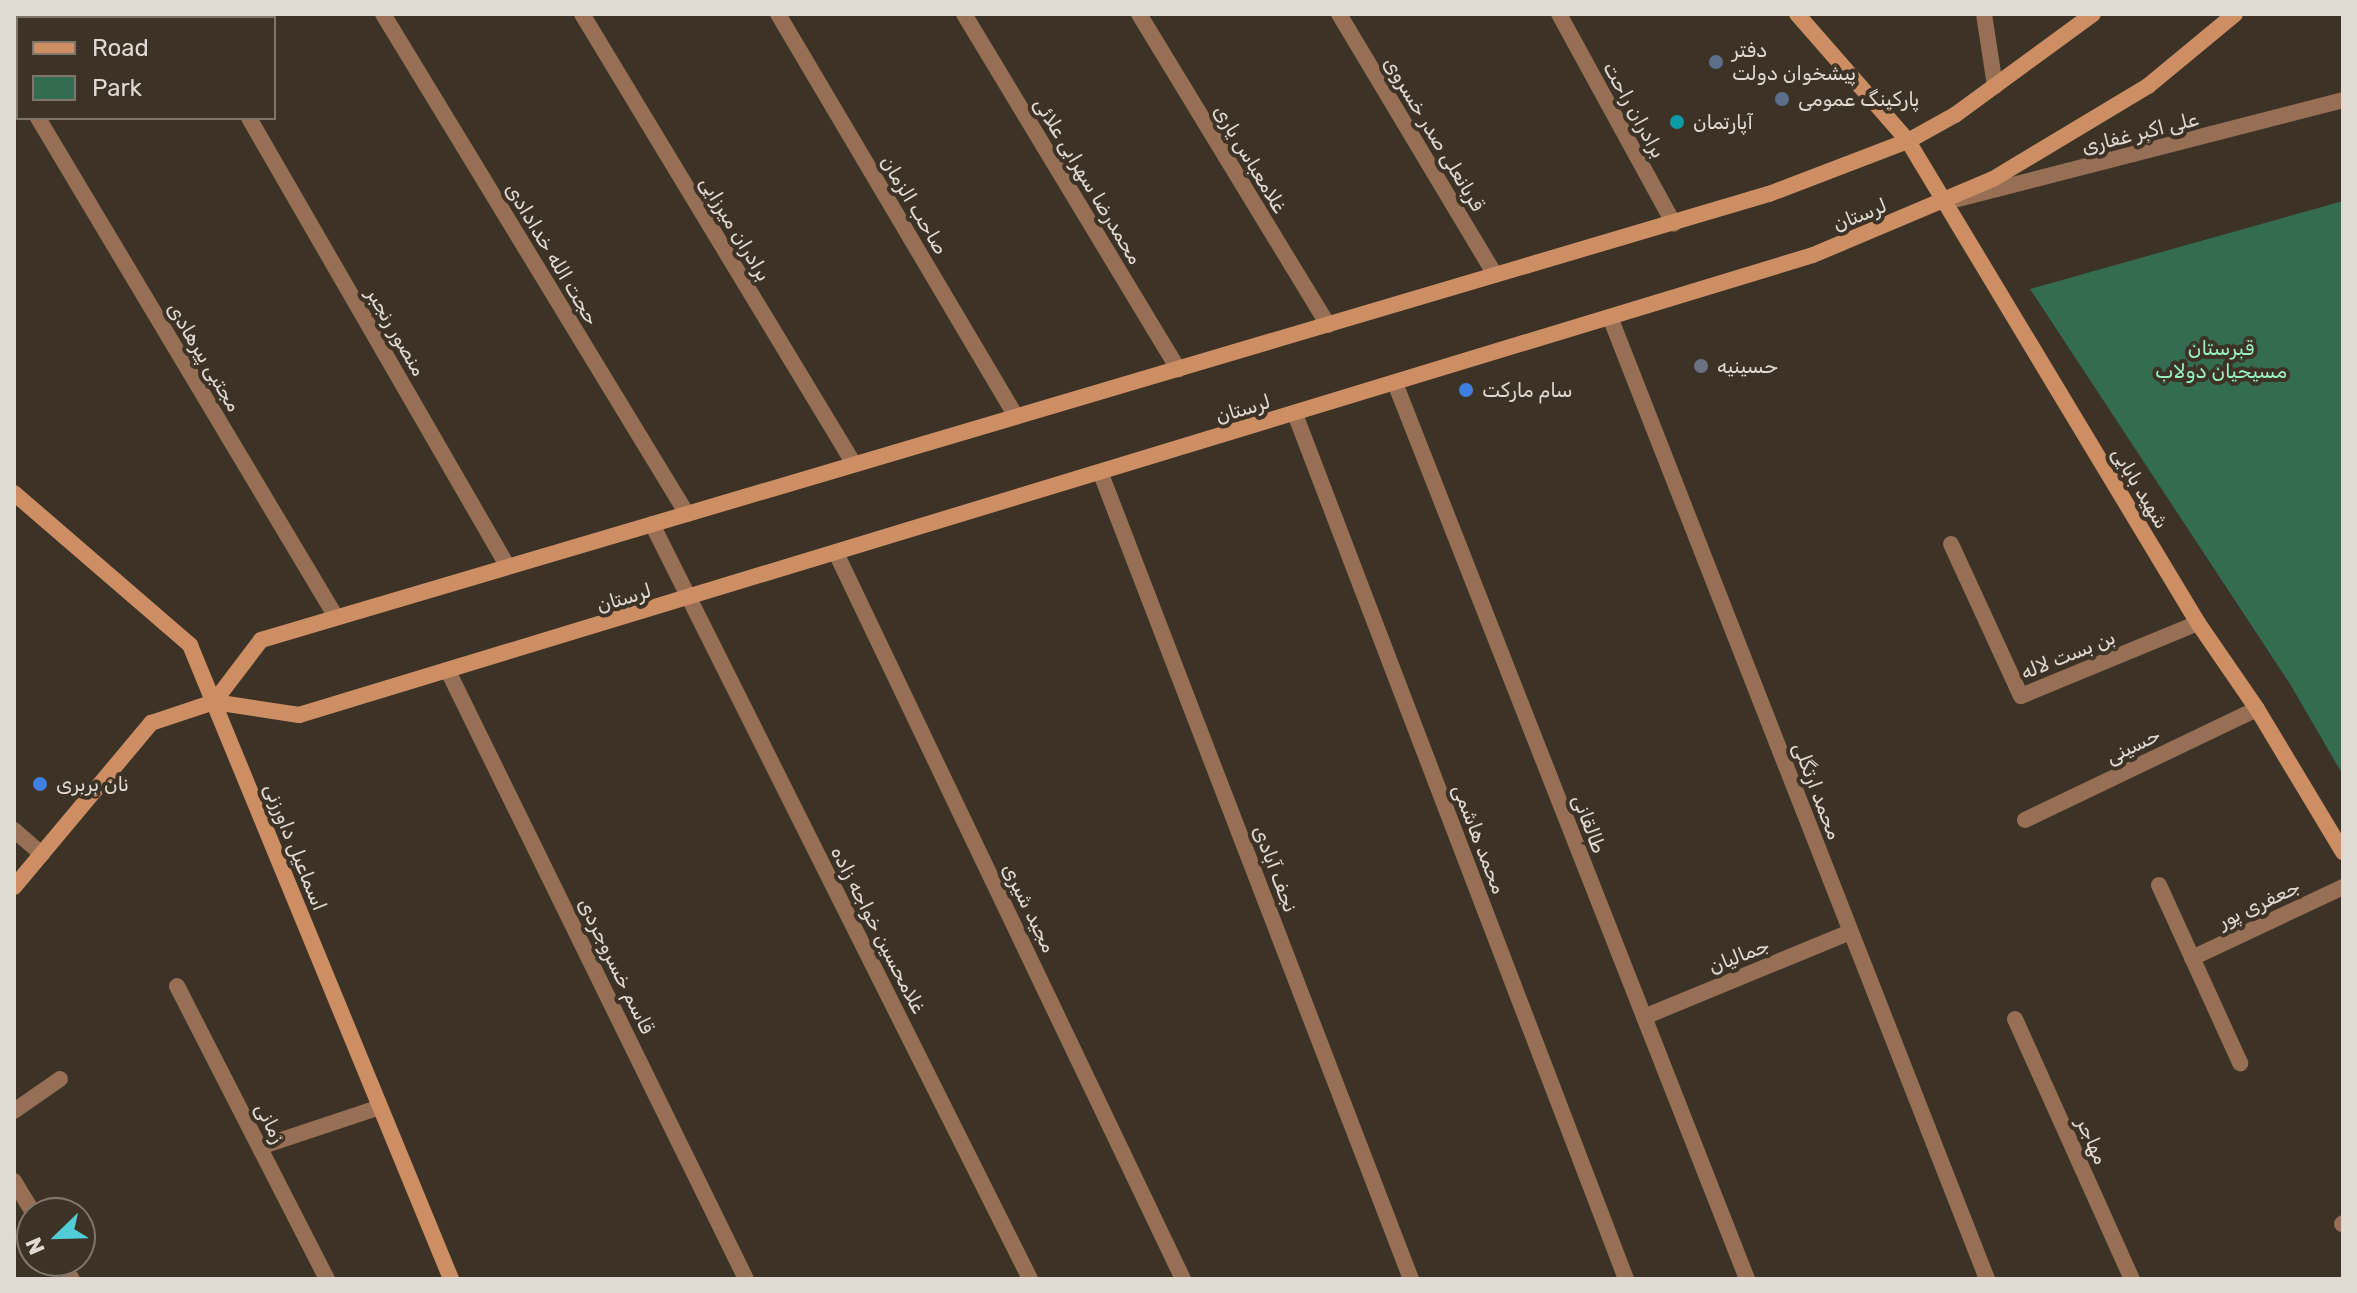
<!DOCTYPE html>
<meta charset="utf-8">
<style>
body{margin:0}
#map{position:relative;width:2357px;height:1293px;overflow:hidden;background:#3d3226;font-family:Rubik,Cairo,sans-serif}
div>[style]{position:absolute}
.green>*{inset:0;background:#346c4f}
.street>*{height:16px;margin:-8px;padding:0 8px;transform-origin:8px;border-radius:8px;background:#966f54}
.secondary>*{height:16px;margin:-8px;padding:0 8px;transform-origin:8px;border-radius:8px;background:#cd8e64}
.dots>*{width:22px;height:22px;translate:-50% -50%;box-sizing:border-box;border:4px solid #3d3226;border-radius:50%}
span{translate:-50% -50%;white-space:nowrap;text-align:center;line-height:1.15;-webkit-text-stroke:8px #3d3226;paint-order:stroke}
.poi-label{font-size:20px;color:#e0dad2}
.left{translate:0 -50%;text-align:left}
.street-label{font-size:20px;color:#e0dad2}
.park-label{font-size:20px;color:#98f3c1}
.frame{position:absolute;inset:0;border:16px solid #e0dad2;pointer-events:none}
.legend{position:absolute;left:16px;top:16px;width:260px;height:104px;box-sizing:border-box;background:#3d3226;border:2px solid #7e756b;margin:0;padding:10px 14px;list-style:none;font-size:24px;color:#e0dad2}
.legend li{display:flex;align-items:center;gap:16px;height:40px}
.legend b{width:40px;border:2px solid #7e756b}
.north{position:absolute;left:16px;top:1197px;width:80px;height:80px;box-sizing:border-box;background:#3d3226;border:2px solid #7e756b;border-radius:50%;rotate:247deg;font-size:22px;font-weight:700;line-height:32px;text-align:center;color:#e0dad2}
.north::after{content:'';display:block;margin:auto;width:28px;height:36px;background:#52ccd6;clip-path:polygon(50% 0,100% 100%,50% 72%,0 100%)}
</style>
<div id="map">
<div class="green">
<div style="clip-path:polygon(2343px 201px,2343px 775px,2290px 684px,2030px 289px)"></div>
</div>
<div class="street">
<div style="left:189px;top:14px;width:4px;rotate:63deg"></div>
<div style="left:383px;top:14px;width:585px;rotate:58.7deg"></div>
<div style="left:582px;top:14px;width:526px;rotate:58.85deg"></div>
<div style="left:778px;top:14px;width:468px;rotate:59.4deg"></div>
<div style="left:964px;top:14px;width:415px;rotate:58.9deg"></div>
<div style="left:1139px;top:14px;width:364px;rotate:58.7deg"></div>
<div style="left:1339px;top:14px;width:304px;rotate:59.1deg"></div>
<div style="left:1559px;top:14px;width:239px;rotate:61.3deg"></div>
<div style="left:1984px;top:14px;width:73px;rotate:81.3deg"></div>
<div style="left:14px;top:79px;width:7px;rotate:56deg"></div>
<div style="left:38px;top:118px;width:581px;rotate:59.15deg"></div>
<div style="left:249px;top:118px;width:518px;rotate:60.02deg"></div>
<div style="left:1958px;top:199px;width:398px;rotate:-14.4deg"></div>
<div style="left:1610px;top:317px;width:1033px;rotate:68.6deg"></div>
<div style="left:1395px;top:383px;width:963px;rotate:68.55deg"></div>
<div style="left:1295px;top:414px;width:926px;rotate:69.06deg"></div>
<div style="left:1101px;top:474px;width:863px;rotate:68.94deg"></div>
<div style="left:652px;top:524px;width:844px;rotate:63.4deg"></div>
<div style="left:1951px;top:544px;width:167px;rotate:65.3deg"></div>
<div style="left:2021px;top:696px;width:191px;rotate:-22.4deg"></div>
<div style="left:837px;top:555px;width:802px;rotate:64.46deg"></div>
<div style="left:448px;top:671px;width:677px;rotate:63.89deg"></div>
<div style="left:2025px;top:820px;width:257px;rotate:-25.6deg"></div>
<div style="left:14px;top:830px;width:37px;rotate:41deg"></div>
<div style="left:2159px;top:885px;width:196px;rotate:65.5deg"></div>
<div style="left:2192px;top:958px;width:167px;rotate:-25.2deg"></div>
<div style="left:177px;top:986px;width:329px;rotate:62.9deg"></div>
<div style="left:1644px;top:1017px;width:223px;rotate:-22.4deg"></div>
<div style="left:2015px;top:1019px;width:285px;rotate:65.8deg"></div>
<div style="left:14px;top:1111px;width:56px;rotate:-34.8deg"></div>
<div style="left:260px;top:1147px;width:126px;rotate:-18.4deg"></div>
<div style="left:14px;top:1181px;width:37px;rotate:59deg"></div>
<div style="left:2342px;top:1224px;width:1px;rotate:-45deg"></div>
<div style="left:61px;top:1261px;width:21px;rotate:59deg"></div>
</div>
<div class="secondary">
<div style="left:1797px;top:14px;width:169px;rotate:48.8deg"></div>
<div style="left:1908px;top:141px;width:563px;rotate:58.97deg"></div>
<div style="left:2198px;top:623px;width:104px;rotate:55.5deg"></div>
<div style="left:2257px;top:709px;width:167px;rotate:59deg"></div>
<div style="left:14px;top:493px;width:233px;rotate:40.8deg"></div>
<div style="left:190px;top:645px;width:686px;rotate:67.62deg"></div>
<div style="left:214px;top:702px;width:78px;rotate:-52.8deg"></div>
<div style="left:261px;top:640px;width:1573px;rotate:-16.48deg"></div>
<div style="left:1769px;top:194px;width:149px;rotate:-20.9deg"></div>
<div style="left:1908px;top:141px;width:54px;rotate:-29deg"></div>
<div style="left:1955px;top:115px;width:171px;rotate:-36.2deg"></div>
<div style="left:14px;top:887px;width:214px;rotate:-50.1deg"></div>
<div style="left:151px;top:723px;width:66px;rotate:-18.4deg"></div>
<div style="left:214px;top:702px;width:86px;rotate:8.7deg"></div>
<div style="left:299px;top:715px;width:1582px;rotate:-16.9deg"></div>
<div style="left:1813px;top:255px;width:195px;rotate:-22.9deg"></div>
<div style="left:1993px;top:179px;width:181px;rotate:-31deg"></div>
<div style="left:2148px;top:86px;width:113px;rotate:-39.6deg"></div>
</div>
<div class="dots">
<div style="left:1716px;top:62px;background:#5c6f8a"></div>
<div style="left:1782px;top:99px;background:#5c6f8a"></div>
<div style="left:1677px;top:122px;background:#0f9aa8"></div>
<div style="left:1701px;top:366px;background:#6b7280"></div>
<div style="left:1466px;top:390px;background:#3f7fe0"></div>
<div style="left:40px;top:784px;background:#3f7fe0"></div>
</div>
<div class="poi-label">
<span class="left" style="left:1732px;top:62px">دفتر<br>پیشخوان دولت</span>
<span class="left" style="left:1798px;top:99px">پارکینگ عمومی</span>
<span class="left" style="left:1693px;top:122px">آپارتمان</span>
<span class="left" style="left:1717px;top:366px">حسینیه</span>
<span class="left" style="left:1482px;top:390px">سام مارکت</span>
<span class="left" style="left:56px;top:784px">نان بربری</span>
</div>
<div class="street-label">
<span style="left:1634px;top:110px;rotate:61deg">برادران راحت</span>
<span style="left:2140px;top:133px;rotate:-14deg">علی اکبر غفاری</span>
<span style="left:1434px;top:134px;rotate:59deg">قربانعلی صدر خسروی</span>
<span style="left:1250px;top:159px;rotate:59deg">غلامعباس یاری</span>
<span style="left:1088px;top:181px;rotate:59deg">محمدرضا سهرابی علائی</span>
<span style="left:914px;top:205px;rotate:59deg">صاحب الزمان</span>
<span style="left:1860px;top:215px;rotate:-22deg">لرستان</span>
<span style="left:735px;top:229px;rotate:59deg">برادران میرزایی</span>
<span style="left:552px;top:254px;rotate:59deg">حجت الله خدادادی</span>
<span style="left:396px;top:332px;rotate:60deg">منصور رنجبر</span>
<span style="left:204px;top:357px;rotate:59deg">مجتبی پیرهادی</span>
<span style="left:1243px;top:409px;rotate:-17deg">لرستان</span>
<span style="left:2140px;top:488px;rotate:59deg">شهید بابایی</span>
<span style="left:624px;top:598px;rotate:-17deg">لرستان</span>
<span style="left:2068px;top:655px;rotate:-22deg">بن بست لاله</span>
<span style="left:2133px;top:746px;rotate:-26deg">حسینی</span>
<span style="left:1817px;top:791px;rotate:69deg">محمد ارتگلی</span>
<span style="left:1589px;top:824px;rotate:69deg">طالقانی</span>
<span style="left:1479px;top:839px;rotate:69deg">محمد هاشمی</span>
<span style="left:295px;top:847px;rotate:68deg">اسماعیل داورزنی</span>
<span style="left:1275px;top:869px;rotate:69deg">نجف آبادی</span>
<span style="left:2259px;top:904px;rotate:-25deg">جعفری پور</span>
<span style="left:1029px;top:908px;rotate:64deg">مجید شیری</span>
<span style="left:878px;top:930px;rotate:63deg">غلامحسین خواجه زاده</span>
<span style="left:1739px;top:956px;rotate:-22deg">جمالیان</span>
<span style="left:616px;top:966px;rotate:64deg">قاسم خسروجردی</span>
<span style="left:270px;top:1123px;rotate:63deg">زمانی</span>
<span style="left:2092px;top:1141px;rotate:66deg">مهاجر</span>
</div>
<div class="park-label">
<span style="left:2221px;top:360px">قبرستان<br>مسیحیان دولاب</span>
</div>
<div class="frame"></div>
<ul class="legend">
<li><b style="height:10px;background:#cd8e64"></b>Road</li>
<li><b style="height:22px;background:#346c4f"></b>Park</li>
</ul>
<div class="north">N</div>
</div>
